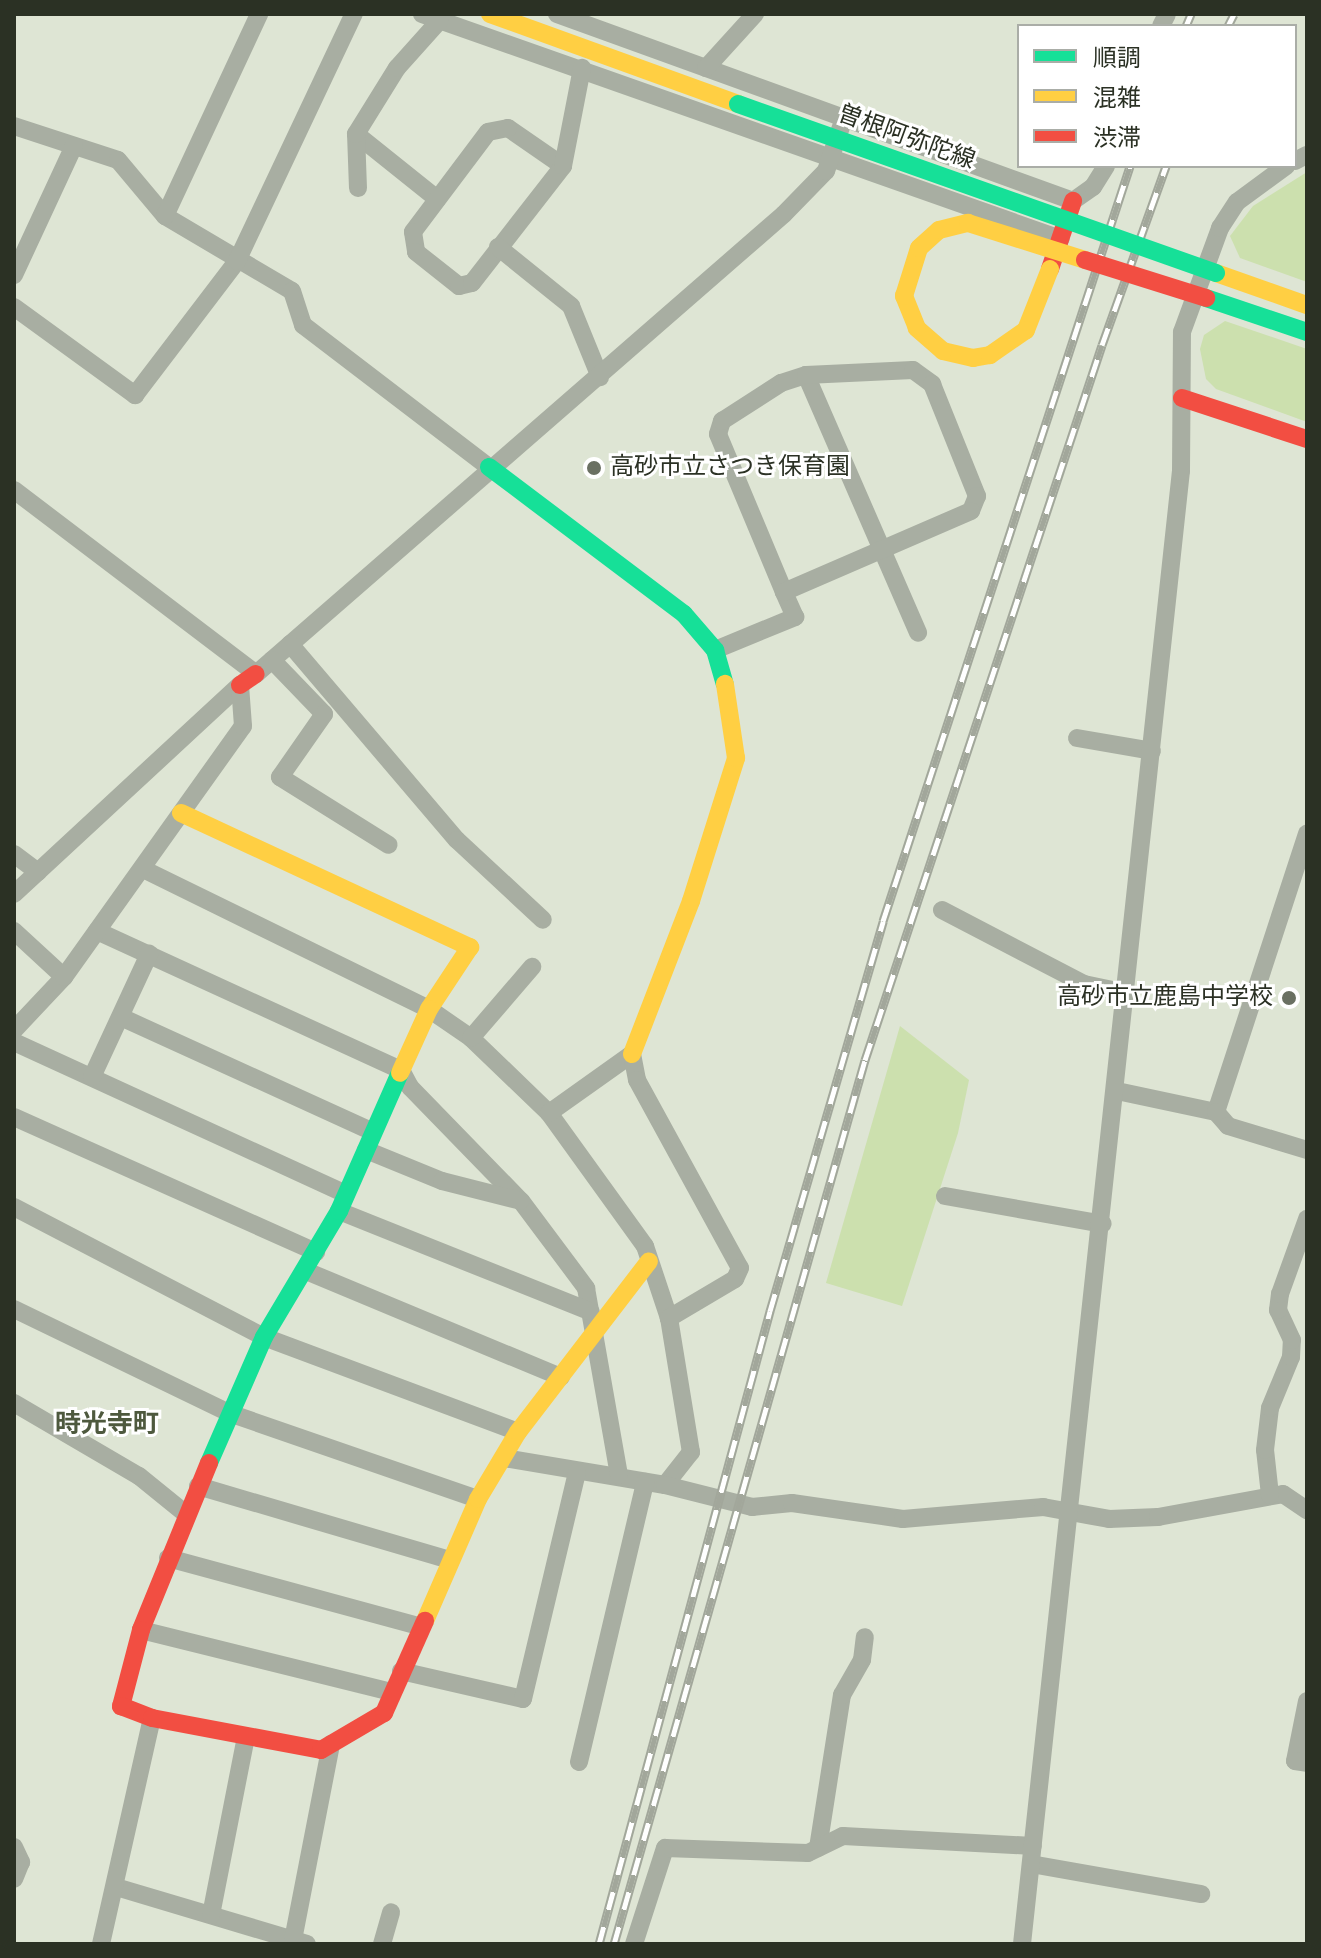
<!DOCTYPE html>
<meta charset="utf-8">
<style>
body{margin:0}
#map{position:relative;width:1321px;height:1958px;overflow:hidden;background:#dee5d4;font-family:"Alegreya Sans","Noto Sans JP",sans-serif}
div>[style]{position:absolute}
.green>*{inset:0;background:#cce0ae}
.street>*{height:18px;margin:-9px;padding:0 9px;transform-origin:9px;border-radius:9px;background:#a8aea2}
.fast>*{height:18px;margin:-9px;padding:0 9px;transform-origin:9px;border-radius:9px;background:#16e098}
.slow>*{height:18px;margin:-9px;padding:0 9px;transform-origin:9px;border-radius:9px;background:#ffcf43}
.jam>*{height:18px;margin:-9px;padding:0 9px;transform-origin:9px;border-radius:9px;background:#f24e42}
.rail>*{height:9px;margin-top:-4.5px;transform-origin:0;background:repeating-linear-gradient(90deg,#fff 0 18px,#a2a79b 0 36px);box-sizing:border-box;border-block:2px solid #a2a79b}
.fast-bridge>*{height:18px;margin:-9px;padding:0 9px;transform-origin:9px;border-radius:9px;background:#16e098}
.slow-bridge>*{height:18px;margin:-9px;padding:0 9px;transform-origin:9px;border-radius:9px;background:#ffcf43}
.jam-bridge>*{height:18px;margin:-9px;padding:0 9px;transform-origin:9px;border-radius:9px;background:#f24e42}
.dots>*{width:22px;height:22px;translate:-50% -50%;box-sizing:border-box;border:4px solid #fff;border-radius:50%}
span{translate:-50% -50%;white-space:nowrap;text-align:center;line-height:1.15;-webkit-text-stroke:6px #fff;paint-order:stroke}
.street-label{font-size:24px;color:#2b3124}
.poi-label{font-size:24px;color:#2b3124}
.left{translate:0 -50%;text-align:left}
.right{translate:-100% -50%;text-align:right}
.neighbourhood-label{font-size:26px;color:#4e593e;font-weight:700}
.frame{position:absolute;inset:0;border:16px solid #2b3124;pointer-events:none}
.legend{position:absolute;left:1017px;top:24px;width:280px;height:144px;box-sizing:border-box;background:#fff;border:2px solid #aaada7;margin:0;padding:10px 14px;list-style:none;font-size:24px;color:#2b3124}
.legend li{display:flex;align-items:center;gap:16px;height:40px}
.legend b{width:40px;border:2px solid #aaada7}
</style>
<div id="map">
<div class="green">
<div style="clip-path:polygon(1307px 172px,1307px 282px,1240px 258px,1230px 236px,1253px 206px)"></div>
<div style="clip-path:polygon(1225px 321px,1307px 349px,1307px 422px,1216px 389px,1206px 379px,1200px 349px,1204px 335px)"></div>
<div style="clip-path:polygon(900px 1026px,969px 1080px,958px 1133px,902px 1306px,826px 1283px)"></div>
</div>
<div class="street">
<div style="left:422px;top:14px;width:677px;rotate:19.4deg"></div>
<div style="left:557px;top:14px;width:549px;rotate:19.92deg"></div>
<div style="left:1073px;top:201px;width:24px;rotate:-35deg"></div>
<div style="left:1093px;top:187px;width:25px;rotate:-58deg"></div>
<div style="left:1161px;top:26px;width:13px;rotate:-63deg"></div>
<div style="left:706px;top:68px;width:73px;rotate:-47.8deg"></div>
<div style="left:14px;top:126px;width:109px;rotate:18.1deg"></div>
<div style="left:118px;top:160px;width:73px;rotate:50deg"></div>
<div style="left:165px;top:216px;width:147px;rotate:30.6deg"></div>
<div style="left:292px;top:291px;width:36px;rotate:72deg"></div>
<div style="left:303px;top:325px;width:234px;rotate:37.4deg"></div>
<div style="left:356px;top:134px;width:104px;rotate:38.7deg"></div>
<div style="left:1295px;top:161px;width:13px;rotate:-27deg"></div>
<div style="left:563px;top:166px;width:67px;rotate:-145.4deg"></div>
<div style="left:508px;top:128px;width:20px;rotate:169deg"></div>
<div style="left:488px;top:132px;width:125px;rotate:126.9deg"></div>
<div style="left:413px;top:232px;width:20px;rotate:81deg"></div>
<div style="left:416px;top:252px;width:55px;rotate:38.3deg"></div>
<div style="left:459px;top:286px;width:13px;rotate:-13deg"></div>
<div style="left:472px;top:283px;width:148px;rotate:-52.1deg"></div>
<div style="left:563px;top:166px;width:100px;rotate:-79deg"></div>
<div style="left:358px;top:188px;width:54px;rotate:-92.1deg"></div>
<div style="left:356px;top:134px;width:78px;rotate:-58.2deg"></div>
<div style="left:397px;top:68px;width:64px;rotate:-48.1deg"></div>
<div style="left:165px;top:216px;width:223px;rotate:-65deg"></div>
<div style="left:498px;top:247px;width:94px;rotate:38.9deg"></div>
<div style="left:571px;top:306px;width:77px;rotate:67.8deg"></div>
<div style="left:14px;top:275px;width:142px;rotate:-65.1deg"></div>
<div style="left:14px;top:307px;width:150px;rotate:36deg"></div>
<div style="left:135px;top:395px;width:168px;rotate:-52.7deg"></div>
<div style="left:237px;top:261px;width:273px;rotate:-64.7deg"></div>
<div style="left:806px;top:375px;width:281px;rotate:66.5deg"></div>
<div style="left:14px;top:490px;width:304px;rotate:37.2deg"></div>
<div style="left:256px;top:674px;width:700px;rotate:-41.06deg"></div>
<div style="left:784px;top:214px;width:60px;rotate:-45.7deg"></div>
<div style="left:826px;top:171px;width:56px;rotate:-71.2deg"></div>
<div style="left:290px;top:644px;width:257px;rotate:49.6deg"></div>
<div style="left:457px;top:840px;width:117px;rotate:42.9deg"></div>
<div style="left:715px;top:650px;width:87px;rotate:-22.4deg"></div>
<div style="left:795px;top:617px;width:27px;rotate:-114deg"></div>
<div style="left:784px;top:592px;width:171px;rotate:-112.7deg"></div>
<div style="left:718px;top:434px;width:14px;rotate:-73deg"></div>
<div style="left:722px;top:421px;width:70px;rotate:-32.8deg"></div>
<div style="left:781px;top:383px;width:26px;rotate:-18deg"></div>
<div style="left:806px;top:375px;width:107px;rotate:-2.7deg"></div>
<div style="left:913px;top:370px;width:24px;rotate:36deg"></div>
<div style="left:932px;top:384px;width:121px;rotate:68.1deg"></div>
<div style="left:977px;top:496px;width:16px;rotate:112deg"></div>
<div style="left:971px;top:511px;width:204px;rotate:156.6deg"></div>
<div style="left:272px;top:660px;width:75px;rotate:46.1deg"></div>
<div style="left:324px;top:714px;width:77px;rotate:124.9deg"></div>
<div style="left:280px;top:777px;width:128px;rotate:32deg"></div>
<div style="left:1077px;top:738px;width:76px;rotate:9.8deg"></div>
<div style="left:14px;top:854px;width:30px;rotate:37deg"></div>
<div style="left:143px;top:869px;width:318px;rotate:26.1deg"></div>
<div style="left:429px;top:1009px;width:51px;rotate:34.6deg"></div>
<div style="left:471px;top:1038px;width:108px;rotate:43.9deg"></div>
<div style="left:549px;top:1113px;width:164px;rotate:54.2deg"></div>
<div style="left:645px;top:1246px;width:76px;rotate:71.6deg"></div>
<div style="left:669px;top:1318px;width:136px;rotate:80.7deg"></div>
<div style="left:691px;top:1452px;width:42px;rotate:128.2deg"></div>
<div style="left:665px;top:1485px;width:164px;rotate:-170.5deg"></div>
<div style="left:14px;top:894px;width:308px;rotate:-42.8deg"></div>
<div style="left:942px;top:910px;width:160px;rotate:27.5deg"></div>
<div style="left:1084px;top:984px;width:44px;rotate:11.8deg"></div>
<div style="left:14px;top:931px;width:68px;rotate:42.6deg"></div>
<div style="left:97px;top:931px;width:334px;rotate:24.6deg"></div>
<div style="left:401px;top:1070px;width:19px;rotate:62deg"></div>
<div style="left:410px;top:1087px;width:159px;rotate:45.8deg"></div>
<div style="left:521px;top:1201px;width:109px;rotate:53.2deg"></div>
<div style="left:586px;top:1288px;width:190px;rotate:80deg"></div>
<div style="left:123px;top:1018px;width:275px;rotate:24.5deg"></div>
<div style="left:14px;top:1030px;width:73px;rotate:-46.7deg"></div>
<div style="left:64px;top:977px;width:308px;rotate:-54.5deg"></div>
<div style="left:243px;top:726px;width:41px;rotate:-94.2deg"></div>
<div style="left:471px;top:1038px;width:94px;rotate:-49.3deg"></div>
<div style="left:14px;top:1042px;width:365px;rotate:24.6deg"></div>
<div style="left:92px;top:1077px;width:136px;rotate:-65.1deg"></div>
<div style="left:1117px;top:1091px;width:101px;rotate:12deg"></div>
<div style="left:1216px;top:1112px;width:293px;rotate:-71.9deg"></div>
<div style="left:1216px;top:1112px;width:18px;rotate:49deg"></div>
<div style="left:1228px;top:1126px;width:83px;rotate:16.9deg"></div>
<div style="left:549px;top:1113px;width:102px;rotate:-35.4deg"></div>
<div style="left:632px;top:1054px;width:26px;rotate:79deg"></div>
<div style="left:637px;top:1080px;width:214px;rotate:61.3deg"></div>
<div style="left:740px;top:1268px;width:12px;rotate:114deg"></div>
<div style="left:735px;top:1279px;width:77px;rotate:149.4deg"></div>
<div style="left:14px;top:1117px;width:331px;rotate:24.1deg"></div>
<div style="left:366px;top:1150px;width:82px;rotate:22.2deg"></div>
<div style="left:442px;top:1181px;width:81px;rotate:14.2deg"></div>
<div style="left:945px;top:1196px;width:160px;rotate:10deg"></div>
<div style="left:14px;top:1207px;width:282px;rotate:27.5deg"></div>
<div style="left:264px;top:1337px;width:271px;rotate:20.5deg"></div>
<div style="left:339px;top:1211px;width:271px;rotate:21.8deg"></div>
<div style="left:306px;top:1271px;width:276px;rotate:22.6deg"></div>
<div style="left:14px;top:1309px;width:239px;rotate:25.8deg"></div>
<div style="left:229px;top:1413px;width:263px;rotate:19.1deg"></div>
<div style="left:14px;top:1403px;width:145px;rotate:30.3deg"></div>
<div style="left:139px;top:1476px;width:62px;rotate:39.1deg"></div>
<div style="left:665px;top:1485px;width:90px;rotate:14.2deg"></div>
<div style="left:752px;top:1507px;width:40px;rotate:-5.7deg"></div>
<div style="left:792px;top:1503px;width:112px;rotate:8.2deg"></div>
<div style="left:903px;top:1519px;width:141px;rotate:-4.9deg"></div>
<div style="left:1043px;top:1507px;width:67px;rotate:10.3deg"></div>
<div style="left:1109px;top:1519px;width:49px;rotate:-2.3deg"></div>
<div style="left:1158px;top:1517px;width:127px;rotate:-10.4deg"></div>
<div style="left:1283px;top:1494px;width:29px;rotate:34deg"></div>
<div style="left:198px;top:1486px;width:262px;rotate:16.4deg"></div>
<div style="left:1270px;top:1495px;width:45px;rotate:-96.3deg"></div>
<div style="left:1265px;top:1450px;width:42px;rotate:-83.2deg"></div>
<div style="left:1270px;top:1408px;width:55px;rotate:-67.6deg"></div>
<div style="left:1291px;top:1357px;width:17px;rotate:-87deg"></div>
<div style="left:1292px;top:1340px;width:33px;rotate:-115deg"></div>
<div style="left:1278px;top:1310px;width:16px;rotate:-83deg"></div>
<div style="left:1280px;top:1294px;width:80px;rotate:-70.2deg"></div>
<div style="left:168px;top:1558px;width:260px;rotate:15.2deg"></div>
<div style="left:141px;top:1630px;width:259px;rotate:13.9deg"></div>
<div style="left:401px;top:1671px;width:125px;rotate:12.9deg"></div>
<div style="left:523px;top:1699px;width:233px;rotate:-76.6deg"></div>
<div style="left:1307px;top:1701px;width:61px;rotate:101.3deg"></div>
<div style="left:1295px;top:1761px;width:12px;rotate:9deg"></div>
<div style="left:579px;top:1762px;width:288px;rotate:-76.7deg"></div>
<div style="left:14px;top:1847px;width:17px;rotate:65deg"></div>
<div style="left:21px;top:1862px;width:18px;rotate:112deg"></div>
<div style="left:818px;top:1848px;width:155px;rotate:-81.1deg"></div>
<div style="left:842px;top:1695px;width:40px;rotate:-60.3deg"></div>
<div style="left:862px;top:1660px;width:23px;rotate:-83deg"></div>
<div style="left:1031px;top:1864px;width:173px;rotate:10deg"></div>
<div style="left:116px;top:1887px;width:199px;rotate:16.6deg"></div>
<div style="left:211px;top:1915px;width:182px;rotate:-78.9deg"></div>
<div style="left:293px;top:1940px;width:200px;rotate:-79deg"></div>
<div style="left:101px;top:1944px;width:232px;rotate:-77.3deg"></div>
<div style="left:382px;top:1944px;width:33px;rotate:-74deg"></div>
<div style="left:634px;top:1944px;width:101px;rotate:-72.1deg"></div>
<div style="left:665px;top:1848px;width:143px;rotate:2deg"></div>
<div style="left:808px;top:1853px;width:39px;rotate:-26deg"></div>
<div style="left:843px;top:1836px;width:190px;rotate:3deg"></div>
<div style="left:1022px;top:1944px;width:1482px;rotate:-83.84deg"></div>
<div style="left:1181px;top:471px;width:139px;rotate:-89.6deg"></div>
<div style="left:1182px;top:332px;width:111px;rotate:-69.9deg"></div>
<div style="left:1220px;top:228px;width:31px;rotate:-57deg"></div>
<div style="left:1237px;top:202px;width:61px;rotate:-36.3deg"></div>
</div>
<div class="fast">
<div style="left:1206px;top:298px;width:107px;rotate:18.6deg"></div>
<div style="left:489px;top:467px;width:244px;rotate:37deg"></div>
<div style="left:684px;top:614px;width:48px;rotate:49.3deg"></div>
<div style="left:715px;top:650px;width:35px;rotate:74deg"></div>
<div style="left:209px;top:1463px;width:137px;rotate:-66.4deg"></div>
<div style="left:264px;top:1337px;width:147px;rotate:-59.2deg"></div>
<div style="left:339px;top:1211px;width:151px;rotate:-66.2deg"></div>
</div>
<div class="slow">
<div style="left:490px;top:14px;width:264px;rotate:19.9deg"></div>
<div style="left:1216px;top:273px;width:96px;rotate:19.4deg"></div>
<div style="left:181px;top:813px;width:319px;rotate:24.9deg"></div>
<div style="left:470px;top:947px;width:74px;rotate:123.5deg"></div>
<div style="left:429px;top:1009px;width:70px;rotate:114.4deg"></div>
<div style="left:632px;top:1054px;width:164px;rotate:-68.9deg"></div>
<div style="left:691px;top:901px;width:150px;rotate:-72.5deg"></div>
<div style="left:736px;top:758px;width:75px;rotate:-98.5deg"></div>
<div style="left:425px;top:1621px;width:133px;rotate:-66.5deg"></div>
<div style="left:478px;top:1499px;width:78px;rotate:-59.2deg"></div>
<div style="left:518px;top:1432px;width:215px;rotate:-52.5deg"></div>
</div>
<div class="jam">
<div style="left:1050px;top:269px;width:72px;rotate:-71.3deg"></div>
<div style="left:1182px;top:398px;width:132px;rotate:18.2deg"></div>
<div style="left:240px;top:685px;width:19px;rotate:-35deg"></div>
<div style="left:209px;top:1463px;width:180px;rotate:112.2deg"></div>
<div style="left:141px;top:1630px;width:79px;rotate:104.7deg"></div>
<div style="left:121px;top:1706px;width:33px;rotate:21deg"></div>
<div style="left:152px;top:1718px;width:172px;rotate:10.7deg"></div>
<div style="left:321px;top:1750px;width:73px;rotate:-30.4deg"></div>
<div style="left:384px;top:1713px;width:101px;rotate:-66deg"></div>
</div>
<div class="rail">
<div style="left:1186px;top:26px;width:13px;rotate:-67deg"></div>
<div style="left:1228px;top:26px;width:13px;rotate:-63deg"></div>
<div style="left:599px;top:1944px;width:656px;rotate:-74.88deg"></div>
<div style="left:770px;top:1311px;width:406px;rotate:-73.8deg"></div>
<div style="left:883px;top:921px;width:794px;rotate:-71.88deg"></div>
<div style="left:614px;top:1944px;width:919px;rotate:-74.15deg"></div>
<div style="left:865px;top:1060px;width:753px;rotate:-71.66deg"></div>
<div style="left:1102px;top:345px;width:190px;rotate:-70.3deg"></div>
</div>
<div class="fast-bridge">
<div style="left:738px;top:104px;width:507px;rotate:19.47deg"></div>
</div>
<div class="slow-bridge">
<div style="left:1050px;top:269px;width:66px;rotate:111.5deg"></div>
<div style="left:1026px;top:330px;width:44px;rotate:145.2deg"></div>
<div style="left:990px;top:355px;width:17px;rotate:170deg"></div>
<div style="left:973px;top:358px;width:31px;rotate:-167deg"></div>
<div style="left:943px;top:351px;width:35px;rotate:-139deg"></div>
<div style="left:917px;top:328px;width:35px;rotate:-112deg"></div>
<div style="left:904px;top:296px;width:50px;rotate:-72.6deg"></div>
<div style="left:919px;top:248px;width:27px;rotate:-42deg"></div>
<div style="left:939px;top:230px;width:30px;rotate:-14deg"></div>
<div style="left:968px;top:223px;width:123px;rotate:17.5deg"></div>
</div>
<div class="jam-bridge">
<div style="left:1085px;top:260px;width:127px;rotate:17.4deg"></div>
</div>
<div class="dots">
<div style="left:594px;top:468px;background:#6a7062"></div>
<div style="left:1289px;top:998px;background:#6a7062"></div>
</div>
<div class="street-label">
<span style="left:906px;top:138px;rotate:20deg">曽根阿弥陀線</span>
</div>
<div class="poi-label">
<span class="left" style="left:610px;top:468px">高砂市立さつき保育園</span>
<span class="right" style="left:1273px;top:998px">高砂市立鹿島中学校</span>
</div>
<div class="neighbourhood-label">
<span style="left:107px;top:1425px">時光寺町</span>
</div>
<div class="frame"></div>
<ul class="legend">
<li><b style="height:10px;background:#16e098"></b>順調</li>
<li><b style="height:10px;background:#ffcf43"></b>混雑</li>
<li><b style="height:10px;background:#f24e42"></b>渋滞</li>
</ul>
</div>
